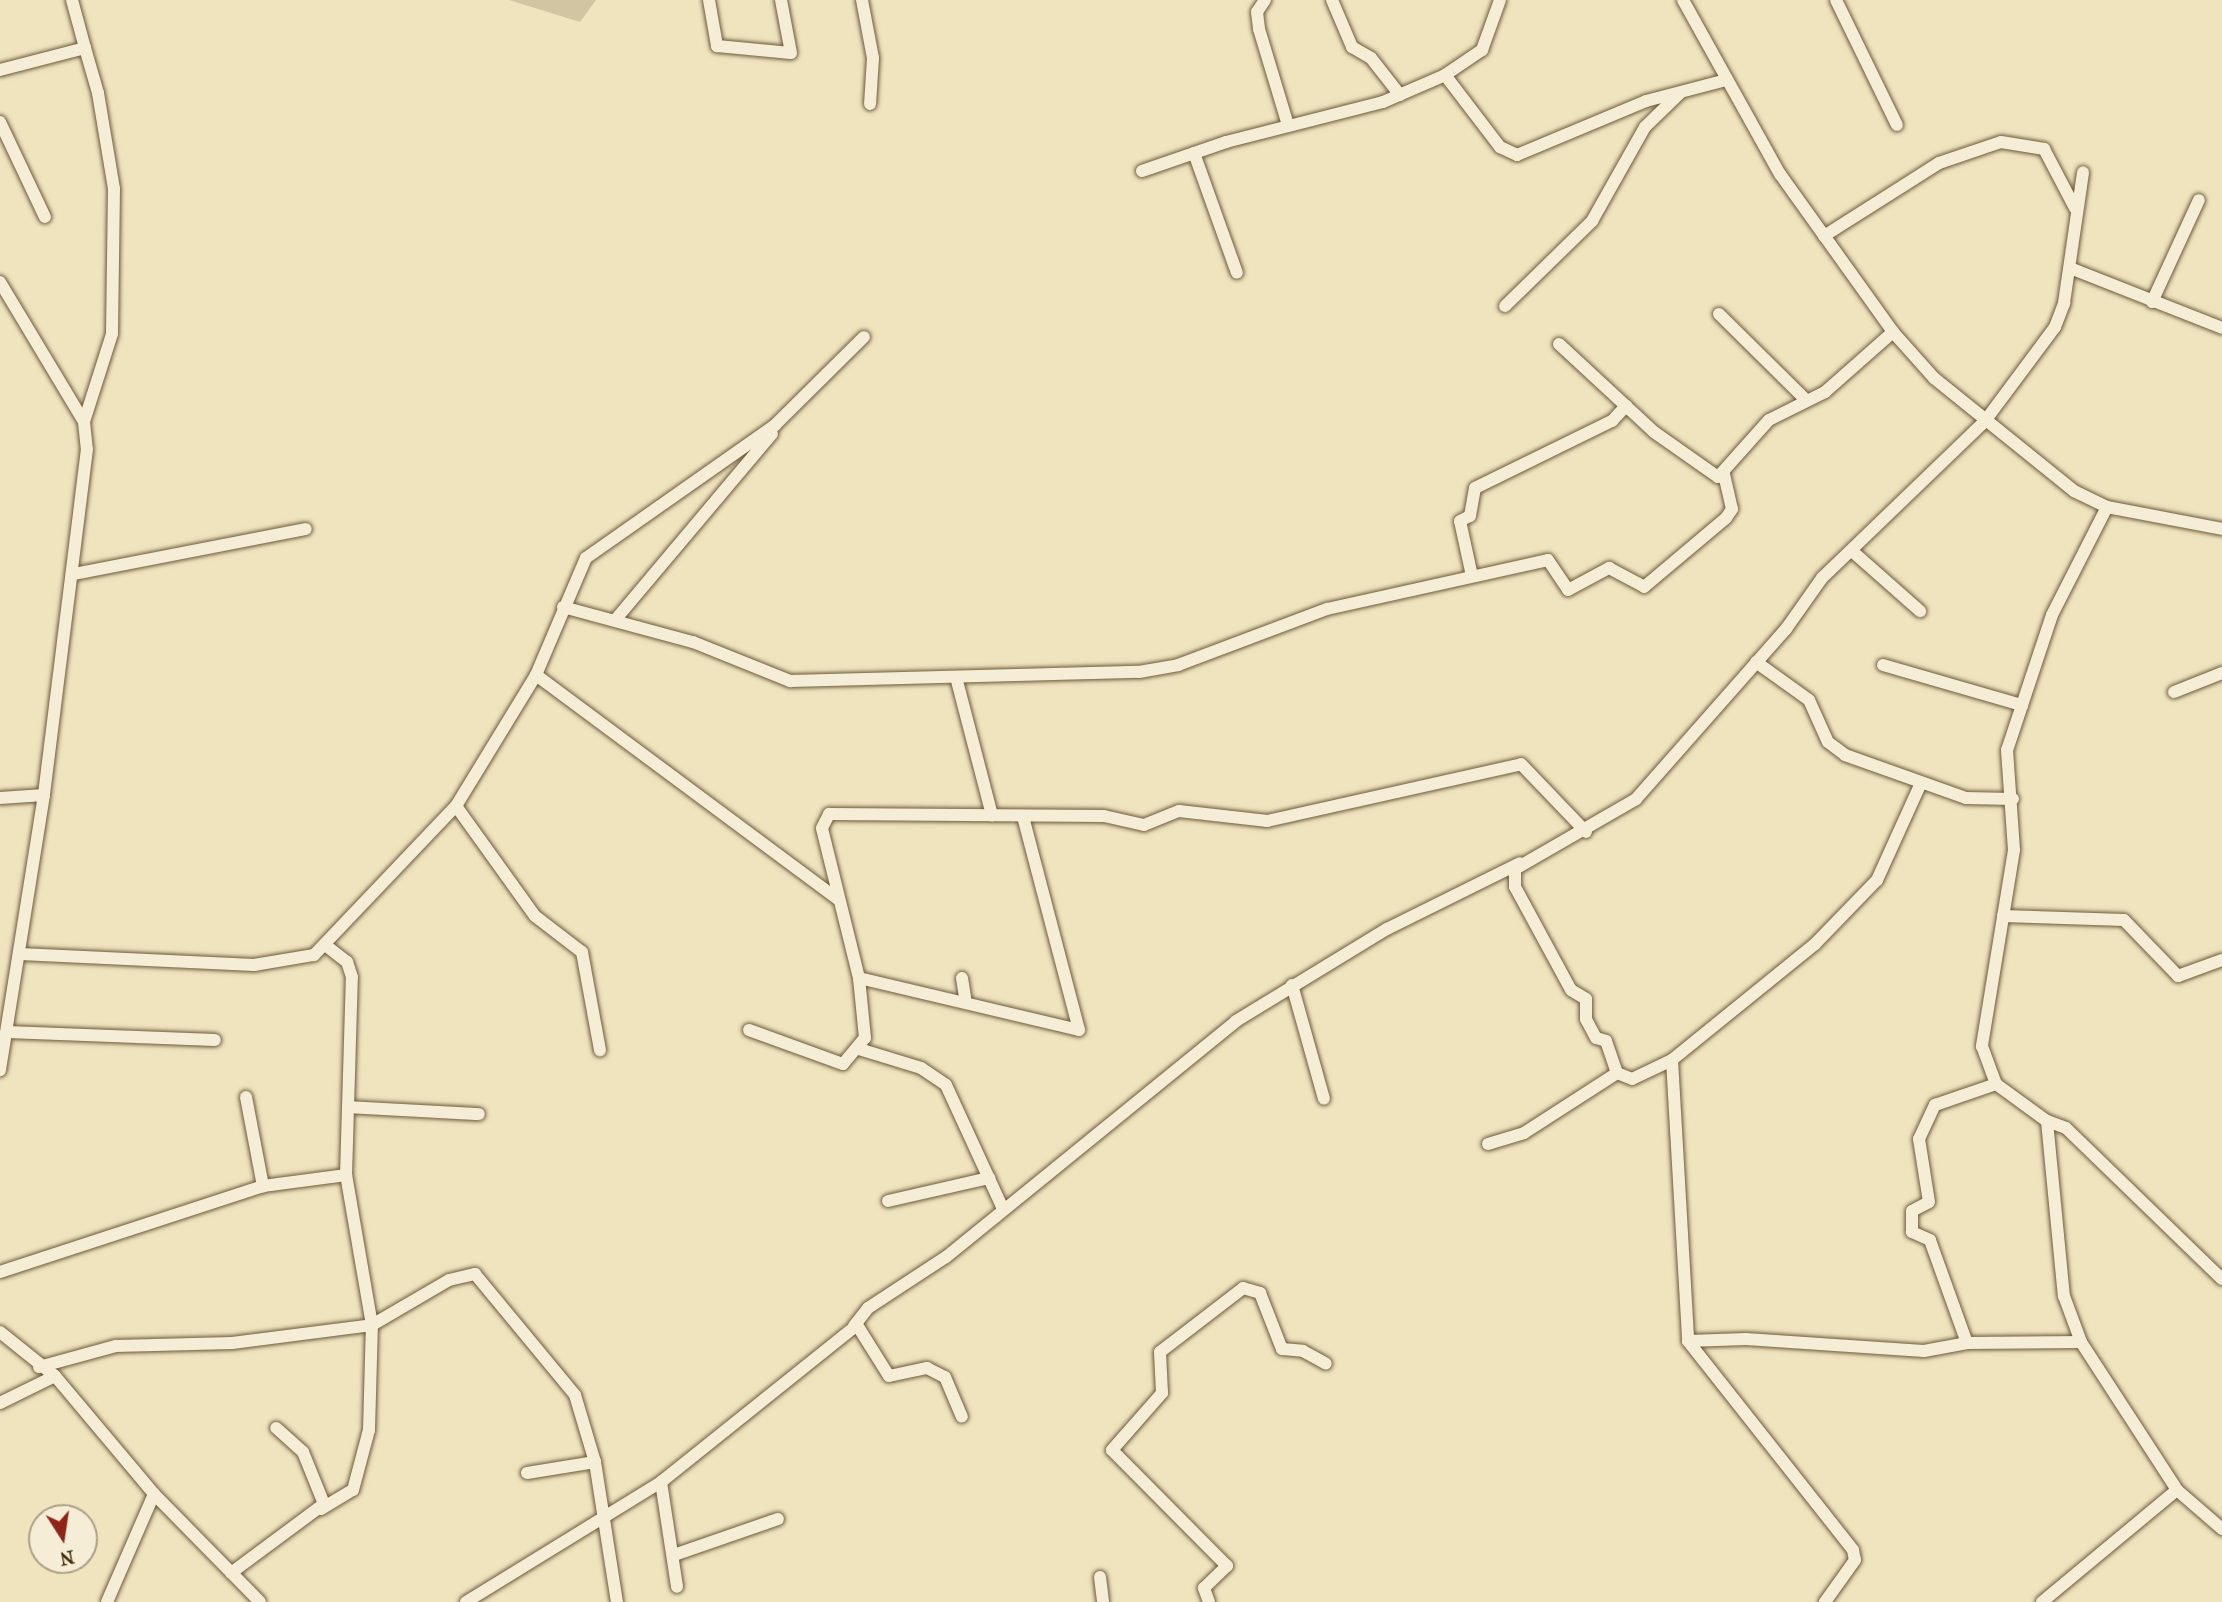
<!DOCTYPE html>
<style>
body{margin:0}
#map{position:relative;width:2222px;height:1602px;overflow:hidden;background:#f0e4bf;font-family:"IM FELL French Canon",serif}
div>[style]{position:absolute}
.green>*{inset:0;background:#d2c5a1}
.roads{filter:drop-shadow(0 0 2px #6c5a3b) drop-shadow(0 0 2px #6c5a3b)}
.minor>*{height:12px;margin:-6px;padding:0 6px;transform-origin:6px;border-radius:6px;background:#f5edd5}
span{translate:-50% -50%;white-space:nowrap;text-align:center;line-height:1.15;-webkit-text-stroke:5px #f5edd5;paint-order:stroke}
.north{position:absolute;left:28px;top:1504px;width:70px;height:70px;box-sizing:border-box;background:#f5edd5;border:2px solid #ada086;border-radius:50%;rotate:168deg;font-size:19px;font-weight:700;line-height:28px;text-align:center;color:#402c0f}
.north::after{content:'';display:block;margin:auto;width:24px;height:32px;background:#8f2418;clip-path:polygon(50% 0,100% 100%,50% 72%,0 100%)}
</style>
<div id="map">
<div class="green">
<div style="clip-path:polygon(509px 0,596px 0,580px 22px)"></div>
</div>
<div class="roads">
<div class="minor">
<div style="left:72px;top:0;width:50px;rotate:74.8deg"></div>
<div style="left:709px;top:0;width:47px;rotate:80.1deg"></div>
<div style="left:717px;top:46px;width:74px;rotate:5.4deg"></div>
<div style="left:791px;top:53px;width:54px;rotate:-100.7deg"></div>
<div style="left:862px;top:0;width:59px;rotate:79.3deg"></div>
<div style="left:873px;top:58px;width:46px;rotate:93.7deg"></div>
<div style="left:1265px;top:0;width:14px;rotate:124deg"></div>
<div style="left:1257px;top:12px;width:17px;rotate:83deg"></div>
<div style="left:1259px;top:29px;width:100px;rotate:73.2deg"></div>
<div style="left:1332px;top:0;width:51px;rotate:66.9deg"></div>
<div style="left:1352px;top:47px;width:22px;rotate:30deg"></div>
<div style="left:1371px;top:58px;width:47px;rotate:51.9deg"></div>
<div style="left:1683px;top:0;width:199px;rotate:60.9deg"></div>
<div style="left:1780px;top:174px;width:194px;rotate:54.4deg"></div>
<div style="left:1893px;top:332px;width:62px;rotate:48.3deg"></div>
<div style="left:1934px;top:378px;width:180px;rotate:38.9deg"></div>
<div style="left:2074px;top:491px;width:37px;rotate:26deg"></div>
<div style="left:2107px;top:507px;width:117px;rotate:10.8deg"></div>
<div style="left:1836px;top:0;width:139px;rotate:64deg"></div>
<div style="left:0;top:70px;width:88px;rotate:-14.5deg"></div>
<div style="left:85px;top:48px;width:47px;rotate:73.9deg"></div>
<div style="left:98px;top:93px;width:97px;rotate:80.5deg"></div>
<div style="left:114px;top:189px;width:145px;rotate:90.8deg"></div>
<div style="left:112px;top:334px;width:92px;rotate:107.7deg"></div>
<div style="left:1445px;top:75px;width:91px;rotate:52.6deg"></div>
<div style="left:1500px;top:147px;width:19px;rotate:25deg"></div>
<div style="left:1517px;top:155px;width:140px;rotate:-22.7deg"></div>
<div style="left:1646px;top:101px;width:83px;rotate:-14.7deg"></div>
<div style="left:0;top:122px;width:105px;rotate:64.7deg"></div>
<div style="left:1194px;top:153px;width:127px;rotate:70.3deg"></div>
<div style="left:1142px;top:171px;width:89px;rotate:-19deg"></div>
<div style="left:1226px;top:142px;width:162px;rotate:-14.3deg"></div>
<div style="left:1383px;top:102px;width:68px;rotate:-23.5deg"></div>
<div style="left:1445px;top:75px;width:45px;rotate:-34deg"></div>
<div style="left:1482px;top:50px;width:53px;rotate:-70.2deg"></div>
<div style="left:1824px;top:236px;width:136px;rotate:-32.4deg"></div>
<div style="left:1939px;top:163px;width:65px;rotate:-18.7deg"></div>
<div style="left:2001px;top:142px;width:44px;rotate:9.2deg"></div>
<div style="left:2044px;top:149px;width:67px;rotate:62.3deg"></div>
<div style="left:2070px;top:268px;width:163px;rotate:21.5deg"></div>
<div style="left:0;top:282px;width:163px;rotate:59deg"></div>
<div style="left:84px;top:422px;width:27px;rotate:84deg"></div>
<div style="left:87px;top:449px;width:349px;rotate:97.1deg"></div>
<div style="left:44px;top:795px;width:279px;rotate:99.1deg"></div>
<div style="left:2152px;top:302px;width:112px;rotate:-65.3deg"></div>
<div style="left:1505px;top:306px;width:122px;rotate:-44.3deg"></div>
<div style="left:1592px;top:221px;width:108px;rotate:-60.6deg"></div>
<div style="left:1645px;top:127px;width:49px;rotate:-44.2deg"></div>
<div style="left:1719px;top:314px;width:122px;rotate:44.7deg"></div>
<div style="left:1559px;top:344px;width:129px;rotate:42.8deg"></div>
<div style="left:1654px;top:432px;width:78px;rotate:35.1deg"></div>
<div style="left:1718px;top:477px;width:76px;rotate:-48.2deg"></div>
<div style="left:1769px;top:420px;width:63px;rotate:-26.6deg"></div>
<div style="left:1825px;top:392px;width:91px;rotate:-41.4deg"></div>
<div style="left:2107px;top:507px;width:121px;rotate:117deg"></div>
<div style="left:2052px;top:615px;width:142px;rotate:108.4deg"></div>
<div style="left:2007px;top:750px;width:100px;rotate:86deg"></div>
<div style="left:2014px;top:850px;width:199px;rotate:99.3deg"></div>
<div style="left:1982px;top:1046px;width:40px;rotate:69.8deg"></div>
<div style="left:1996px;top:1084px;width:63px;rotate:36deg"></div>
<div style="left:2047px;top:1121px;width:176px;rotate:84.5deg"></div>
<div style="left:2064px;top:1296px;width:49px;rotate:69.7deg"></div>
<div style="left:2081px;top:1342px;width:176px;rotate:57deg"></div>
<div style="left:2177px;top:1490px;width:60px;rotate:40.9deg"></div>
<div style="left:1852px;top:551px;width:91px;rotate:41.4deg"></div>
<div style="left:74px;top:574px;width:236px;rotate:-11deg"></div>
<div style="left:1472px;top:576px;width:56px;rotate:-102.3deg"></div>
<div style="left:1460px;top:521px;width:11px;rotate:-27deg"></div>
<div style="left:1470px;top:516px;width:28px;rotate:-80deg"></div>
<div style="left:1475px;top:488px;width:153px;rotate:-26.1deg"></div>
<div style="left:1612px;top:421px;width:21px;rotate:-47deg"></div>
<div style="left:563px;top:607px;width:135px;rotate:15.1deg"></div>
<div style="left:693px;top:642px;width:105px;rotate:21.9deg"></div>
<div style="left:790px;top:681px;width:349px;rotate:-1.5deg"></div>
<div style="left:1139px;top:672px;width:40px;rotate:-10deg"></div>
<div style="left:1178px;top:665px;width:159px;rotate:-20.6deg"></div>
<div style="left:1327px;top:609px;width:226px;rotate:-12.5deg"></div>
<div style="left:1548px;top:560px;width:36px;rotate:56deg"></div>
<div style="left:1568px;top:590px;width:47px;rotate:-28.2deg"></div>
<div style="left:1609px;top:568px;width:40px;rotate:28deg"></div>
<div style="left:1644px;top:587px;width:107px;rotate:-40.1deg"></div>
<div style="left:1726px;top:518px;width:11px;rotate:-56deg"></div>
<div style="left:1732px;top:509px;width:35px;rotate:-103deg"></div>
<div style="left:616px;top:619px;width:242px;rotate:-49.9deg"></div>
<div style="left:1756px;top:662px;width:65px;rotate:35.6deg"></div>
<div style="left:1809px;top:700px;width:46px;rotate:65.7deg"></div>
<div style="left:1828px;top:742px;width:21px;rotate:37deg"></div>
<div style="left:1845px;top:755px;width:128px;rotate:19.6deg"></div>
<div style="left:1966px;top:798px;width:47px;rotate:1.2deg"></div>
<div style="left:1883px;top:665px;width:145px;rotate:16.1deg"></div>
<div style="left:536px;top:675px;width:376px;rotate:36.6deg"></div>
<div style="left:956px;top:677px;width:143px;rotate:75.4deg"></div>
<div style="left:2174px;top:692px;width:52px;rotate:-21.6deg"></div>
<div style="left:1921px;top:783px;width:107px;rotate:114.4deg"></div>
<div style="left:1877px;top:880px;width:89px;rotate:134.1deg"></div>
<div style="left:1815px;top:944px;width:184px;rotate:141deg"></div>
<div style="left:1672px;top:1060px;width:44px;rotate:154.6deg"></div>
<div style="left:1632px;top:1079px;width:16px;rotate:-158deg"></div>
<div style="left:1617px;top:1073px;width:34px;rotate:-109deg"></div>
<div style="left:1606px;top:1041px;width:10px;rotate:-163deg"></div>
<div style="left:1596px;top:1038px;width:21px;rotate:-118deg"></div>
<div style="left:1586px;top:1019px;width:20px;rotate:-90deg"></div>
<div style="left:1586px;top:999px;width:17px;rotate:-149deg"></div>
<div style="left:1571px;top:990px;width:117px;rotate:-118.5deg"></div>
<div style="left:1515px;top:887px;width:18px;rotate:-90deg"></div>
<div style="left:1515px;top:869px;width:140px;rotate:-30deg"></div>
<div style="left:1636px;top:799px;width:227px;rotate:-48.6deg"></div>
<div style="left:1786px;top:629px;width:62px;rotate:-54.8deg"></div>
<div style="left:1822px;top:578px;width:226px;rotate:-43.9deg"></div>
<div style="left:1985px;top:421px;width:117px;rotate:-53.3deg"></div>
<div style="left:2055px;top:327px;width:26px;rotate:-69deg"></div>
<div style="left:2064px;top:303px;width:132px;rotate:-81.7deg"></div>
<div style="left:0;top:798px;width:44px;rotate:-3.9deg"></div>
<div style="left:456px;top:806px;width:135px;rotate:54.3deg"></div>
<div style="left:535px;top:916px;width:59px;rotate:37.5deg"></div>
<div style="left:582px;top:952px;width:100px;rotate:79.6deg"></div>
<div style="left:2003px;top:916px;width:121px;rotate:1.9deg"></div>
<div style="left:2124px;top:920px;width:78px;rotate:46deg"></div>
<div style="left:2178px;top:976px;width:47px;rotate:-20deg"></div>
<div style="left:20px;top:954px;width:234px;rotate:2.7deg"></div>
<div style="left:254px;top:965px;width:61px;rotate:-9.5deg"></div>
<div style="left:314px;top:955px;width:206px;rotate:-46.4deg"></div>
<div style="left:456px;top:806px;width:153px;rotate:-58.6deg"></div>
<div style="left:536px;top:675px;width:127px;rotate:-66.9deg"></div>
<div style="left:586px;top:558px;width:231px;rotate:-35.1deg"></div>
<div style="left:775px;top:425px;width:125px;rotate:-44.7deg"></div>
<div style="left:859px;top:978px;width:226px;rotate:13.3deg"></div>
<div style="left:1079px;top:1030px;width:221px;rotate:-104.7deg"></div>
<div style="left:962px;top:978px;width:20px;rotate:81deg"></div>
<div style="left:1292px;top:985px;width:118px;rotate:74.3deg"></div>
<div style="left:749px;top:1030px;width:100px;rotate:19.9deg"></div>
<div style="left:843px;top:1064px;width:34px;rotate:-50deg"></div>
<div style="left:865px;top:1038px;width:60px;rotate:-95.7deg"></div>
<div style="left:859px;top:978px;width:154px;rotate:-103.9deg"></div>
<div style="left:822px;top:828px;width:16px;rotate:-63deg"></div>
<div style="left:829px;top:814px;width:275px;rotate:0.4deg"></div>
<div style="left:1104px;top:816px;width:41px;rotate:12.7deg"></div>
<div style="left:1144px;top:825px;width:38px;rotate:-22deg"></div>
<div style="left:1179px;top:811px;width:89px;rotate:6.5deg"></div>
<div style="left:1267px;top:821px;width:260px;rotate:-12.6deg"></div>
<div style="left:1521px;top:764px;width:94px;rotate:46.3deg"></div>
<div style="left:7px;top:1032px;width:208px;rotate:2.2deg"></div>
<div style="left:859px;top:1049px;width:65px;rotate:17deg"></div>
<div style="left:921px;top:1068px;width:30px;rotate:34deg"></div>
<div style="left:946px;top:1085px;width:136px;rotate:65.3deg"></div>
<div style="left:1672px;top:1060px;width:281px;rotate:86.7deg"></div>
<div style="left:1688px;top:1341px;width:266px;rotate:51.7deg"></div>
<div style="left:1853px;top:1550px;width:10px;rotate:79deg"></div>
<div style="left:1855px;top:1560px;width:52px;rotate:125.5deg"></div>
<div style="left:246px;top:1097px;width:91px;rotate:79.2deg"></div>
<div style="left:348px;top:1107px;width:131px;rotate:3.1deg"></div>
<div style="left:2047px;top:1121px;width:20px;rotate:20deg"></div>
<div style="left:2066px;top:1128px;width:217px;rotate:44.1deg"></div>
<div style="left:1488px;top:1144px;width:38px;rotate:-17deg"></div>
<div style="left:1524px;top:1133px;width:111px;rotate:-32.8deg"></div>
<div style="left:888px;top:1201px;width:104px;rotate:-12.8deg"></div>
<div style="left:0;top:1272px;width:277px;rotate:-18.1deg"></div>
<div style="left:263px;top:1186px;width:84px;rotate:-7.5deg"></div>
<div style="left:854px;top:1326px;width:23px;rotate:-52deg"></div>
<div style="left:868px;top:1308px;width:93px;rotate:-33.2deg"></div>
<div style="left:946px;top:1257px;width:374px;rotate:-39.1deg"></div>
<div style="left:1236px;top:1021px;width:177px;rotate:-31.4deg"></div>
<div style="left:1387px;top:929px;width:148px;rotate:-26.4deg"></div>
<div style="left:0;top:1332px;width:70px;rotate:38.7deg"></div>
<div style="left:55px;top:1376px;width:154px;rotate:50deg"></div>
<div style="left:154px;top:1494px;width:151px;rotate:45.5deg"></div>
<div style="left:1688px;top:1341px;width:58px;rotate:-2deg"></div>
<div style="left:1746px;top:1339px;width:178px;rotate:3.9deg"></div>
<div style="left:1924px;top:1351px;width:44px;rotate:-10.5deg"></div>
<div style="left:1967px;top:1343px;width:114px;rotate:-0.5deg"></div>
<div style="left:1967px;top:1343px;width:109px;rotate:-109.8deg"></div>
<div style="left:1930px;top:1240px;width:20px;rotate:-156deg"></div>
<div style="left:1912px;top:1232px;width:21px;rotate:-90deg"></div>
<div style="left:1912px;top:1211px;width:19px;rotate:-28deg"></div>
<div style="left:1929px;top:1202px;width:64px;rotate:-99deg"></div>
<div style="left:1919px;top:1139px;width:38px;rotate:-65deg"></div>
<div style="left:1935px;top:1105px;width:65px;rotate:-19deg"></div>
<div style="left:39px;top:1367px;width:80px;rotate:-15.3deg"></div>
<div style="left:116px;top:1346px;width:116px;rotate:-1.5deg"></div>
<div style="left:232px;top:1343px;width:141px;rotate:-7.3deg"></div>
<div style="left:372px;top:1325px;width:89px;rotate:-30.3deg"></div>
<div style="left:449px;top:1280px;width:27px;rotate:-13deg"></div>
<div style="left:475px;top:1274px;width:157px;rotate:50.4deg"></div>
<div style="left:575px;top:1395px;width:70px;rotate:73.4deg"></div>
<div style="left:595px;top:1462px;width:142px;rotate:81.1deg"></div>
<div style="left:0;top:1403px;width:61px;rotate:-26.1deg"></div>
<div style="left:527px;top:1473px;width:69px;rotate:-9.2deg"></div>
<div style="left:661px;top:1482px;width:251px;rotate:-38.7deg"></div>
<div style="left:857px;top:1325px;width:60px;rotate:57.9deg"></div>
<div style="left:889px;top:1376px;width:39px;rotate:-12deg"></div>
<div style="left:927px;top:1368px;width:20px;rotate:27deg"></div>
<div style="left:945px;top:1377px;width:43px;rotate:67deg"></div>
<div style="left:321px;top:1509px;width:37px;rotate:-31deg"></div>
<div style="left:353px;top:1490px;width:62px;rotate:-75.1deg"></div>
<div style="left:369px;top:1430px;width:105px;rotate:-88.4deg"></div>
<div style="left:372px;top:1325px;width:152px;rotate:-99.8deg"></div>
<div style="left:346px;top:1175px;width:198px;rotate:-88.3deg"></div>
<div style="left:352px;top:977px;width:16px;rotate:-108deg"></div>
<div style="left:347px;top:962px;width:28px;rotate:-142deg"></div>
<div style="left:674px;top:1555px;width:110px;rotate:-19.1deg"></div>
<div style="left:231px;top:1573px;width:116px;rotate:-36.6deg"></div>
<div style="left:324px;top:1504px;width:56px;rotate:-112deg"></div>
<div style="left:303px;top:1452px;width:36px;rotate:-138deg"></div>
<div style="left:1100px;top:1577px;width:25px;rotate:83deg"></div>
<div style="left:107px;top:1602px;width:118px;rotate:-66.5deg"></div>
<div style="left:466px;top:1602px;width:229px;rotate:-31.6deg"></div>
<div style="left:661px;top:1482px;width:106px;rotate:81.3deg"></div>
<div style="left:1209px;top:1602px;width:15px;rotate:-110deg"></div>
<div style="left:1204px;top:1588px;width:32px;rotate:-44deg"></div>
<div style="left:1227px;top:1566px;width:163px;rotate:-134.8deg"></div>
<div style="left:1112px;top:1450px;width:76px;rotate:-48.7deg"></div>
<div style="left:1162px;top:1393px;width:41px;rotate:-92.8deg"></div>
<div style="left:1160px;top:1352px;width:105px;rotate:-37.6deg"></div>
<div style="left:1243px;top:1288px;width:18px;rotate:16deg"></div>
<div style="left:1260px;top:1293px;width:60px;rotate:68.6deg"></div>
<div style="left:1282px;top:1349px;width:21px;rotate:5deg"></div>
<div style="left:1303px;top:1351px;width:26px;rotate:29deg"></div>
<div style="left:2042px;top:1602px;width:175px;rotate:-39.7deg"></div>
</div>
</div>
<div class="north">N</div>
</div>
